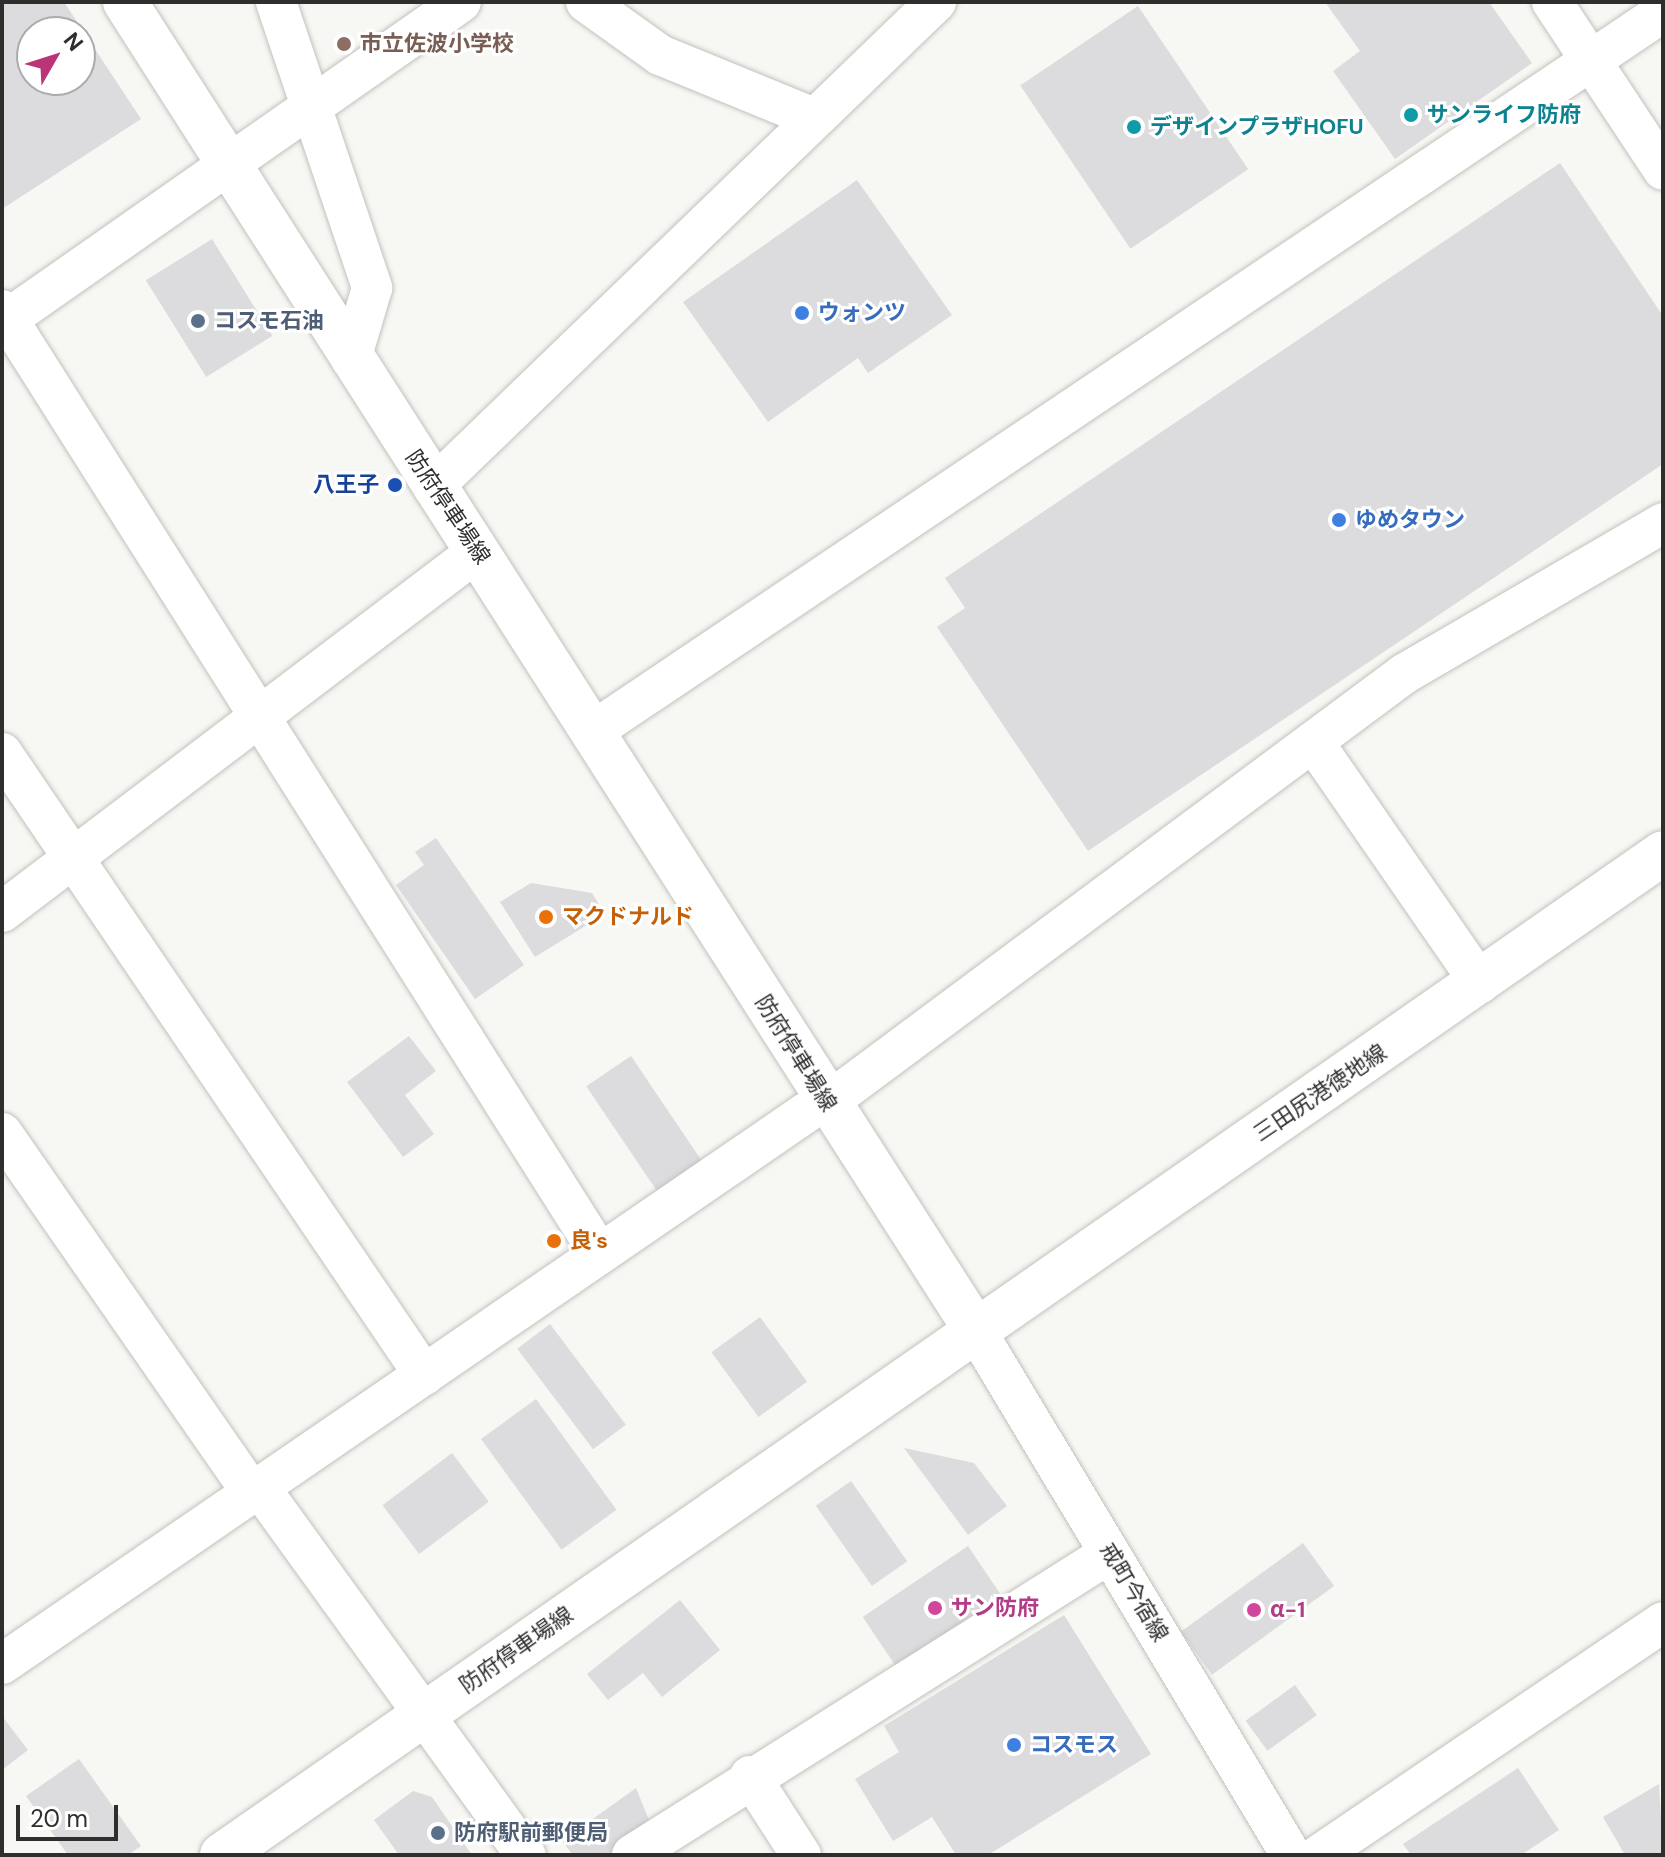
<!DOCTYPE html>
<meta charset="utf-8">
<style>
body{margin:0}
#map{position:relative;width:1665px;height:1857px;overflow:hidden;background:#f7f7f3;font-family:"DM Sans","Noto Sans JP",sans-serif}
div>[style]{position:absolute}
.building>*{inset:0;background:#dcdcdf;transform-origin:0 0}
.roads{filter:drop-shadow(0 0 2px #c2c1be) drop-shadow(0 0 2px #c2c1be)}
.minor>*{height:40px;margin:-20px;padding:0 20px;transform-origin:20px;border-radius:20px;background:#fff}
.major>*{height:44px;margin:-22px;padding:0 22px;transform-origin:22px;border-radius:22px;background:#fff}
.dots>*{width:22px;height:22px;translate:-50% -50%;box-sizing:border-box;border:4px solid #fff;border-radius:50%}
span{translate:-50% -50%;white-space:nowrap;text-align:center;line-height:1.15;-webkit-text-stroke:6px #fff;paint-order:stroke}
.education-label{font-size:22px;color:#785e54;font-weight:700}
.left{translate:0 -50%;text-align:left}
.culture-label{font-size:22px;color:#0d838f;font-weight:700}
.shop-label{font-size:22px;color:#366cbe;font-weight:700}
.service-label{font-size:22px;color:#4e5e75;font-weight:700}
.transit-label{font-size:22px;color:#164399;font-weight:700}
.right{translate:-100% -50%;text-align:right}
.street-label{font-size:22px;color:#2e2e2d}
.food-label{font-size:22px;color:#c56008;font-weight:700}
.hotel-label{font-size:22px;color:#b23c85;font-weight:700}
.frame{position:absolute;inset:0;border:4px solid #2e2e2d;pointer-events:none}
.north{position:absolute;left:16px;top:16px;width:80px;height:80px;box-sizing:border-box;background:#fff;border:2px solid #ababab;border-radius:50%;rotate:51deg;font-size:22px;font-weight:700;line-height:32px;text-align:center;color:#2e2e2d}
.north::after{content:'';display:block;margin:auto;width:28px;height:36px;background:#ba3477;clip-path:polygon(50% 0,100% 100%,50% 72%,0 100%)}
.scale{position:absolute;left:16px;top:1805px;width:102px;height:36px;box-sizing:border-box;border:4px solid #2e2e2d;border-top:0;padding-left:10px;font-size:24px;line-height:28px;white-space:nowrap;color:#2e2e2d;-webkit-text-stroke:6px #fff;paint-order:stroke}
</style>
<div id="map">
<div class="building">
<div style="clip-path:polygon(evenodd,2px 2px,64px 2px,141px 119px,2px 209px,2px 2px,32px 32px,80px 32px,80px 80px,32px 80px,32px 32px)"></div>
<div style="clip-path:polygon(1325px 2px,1489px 2px,1532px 63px,1395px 159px,1333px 71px,1360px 51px)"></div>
<div style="left:1138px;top:6px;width:197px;height:142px;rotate:56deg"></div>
<div style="clip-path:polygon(1560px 163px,1663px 316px,1663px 464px,1088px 851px,937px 627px,965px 608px,945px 578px)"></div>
<div style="clip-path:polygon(857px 180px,952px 315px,868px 373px,858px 358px,768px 422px,683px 302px)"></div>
<div style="left:212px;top:239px;width:114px;height:78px;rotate:58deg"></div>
<div style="clip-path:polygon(436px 838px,524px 965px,475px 999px,396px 885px,424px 865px,415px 852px)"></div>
<div style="clip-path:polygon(531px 883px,592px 893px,605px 914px,535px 957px,500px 902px)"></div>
<div style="clip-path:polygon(409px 1036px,436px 1071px,405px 1095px,434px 1134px,403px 1157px,347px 1082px)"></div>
<div style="left:631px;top:1056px;width:134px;height:54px;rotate:56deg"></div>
<div style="left:760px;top:1317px;width:80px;height:60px;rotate:54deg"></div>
<div style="left:550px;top:1324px;width:126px;height:41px;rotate:53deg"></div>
<div style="left:536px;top:1399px;width:137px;height:68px;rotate:54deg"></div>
<div style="clip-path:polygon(904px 1448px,974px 1463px,1007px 1506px,968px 1535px)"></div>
<div style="left:452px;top:1453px;width:61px;height:87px;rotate:53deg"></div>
<div style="left:851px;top:1481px;width:98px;height:43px;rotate:55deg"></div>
<div style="left:1303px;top:1543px;width:53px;height:151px;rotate:54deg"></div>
<div style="left:968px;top:1546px;width:62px;height:127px;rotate:56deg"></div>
<div style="clip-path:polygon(680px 1600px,720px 1650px,662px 1697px,643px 1673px,608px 1700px,587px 1674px)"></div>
<div style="clip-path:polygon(1064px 1615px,1151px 1754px,988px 1855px,956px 1855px,932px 1817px,893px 1841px,855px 1779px,899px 1752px,884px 1726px)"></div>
<div style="left:1295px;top:1685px;width:37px;height:61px;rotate:54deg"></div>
<div style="clip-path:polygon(2px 1716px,28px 1750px,2px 1770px)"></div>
<div style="clip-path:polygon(79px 1759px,141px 1846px,128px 1855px,68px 1855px,26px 1796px)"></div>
<div style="clip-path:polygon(1518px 1768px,1559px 1830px,1521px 1855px,1411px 1855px,1403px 1844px)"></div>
<div style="clip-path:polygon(1659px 1784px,1663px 1855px,1625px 1855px,1603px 1817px)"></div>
<div style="clip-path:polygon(636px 1788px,651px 1825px,609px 1855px,573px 1855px,562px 1841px)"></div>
<div style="clip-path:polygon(413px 1791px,432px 1797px,472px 1855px,399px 1855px,374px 1820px)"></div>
</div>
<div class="roads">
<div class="minor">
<div style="left:276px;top:2px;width:302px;rotate:71.4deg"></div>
<div style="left:372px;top:288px;width:74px;rotate:106.5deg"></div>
<div style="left:586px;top:2px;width:91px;rotate:35.6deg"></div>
<div style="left:660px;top:55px;width:163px;rotate:22.3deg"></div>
<div style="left:1552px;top:2px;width:201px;rotate:56.5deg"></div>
<div style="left:2px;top:310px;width:1117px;rotate:57.65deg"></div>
<div style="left:2px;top:323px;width:560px;rotate:-34.97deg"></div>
<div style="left:433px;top:487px;width:699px;rotate:-43.96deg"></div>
<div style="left:593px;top:731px;width:1289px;rotate:-33.9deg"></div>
<div style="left:1314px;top:743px;width:292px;rotate:55.3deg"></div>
<div style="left:2px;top:753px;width:752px;rotate:55.84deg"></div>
<div style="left:2px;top:912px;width:597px;rotate:-37.18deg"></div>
<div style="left:827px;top:1103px;width:719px;rotate:-36.63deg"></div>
<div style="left:1404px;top:674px;width:300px;rotate:-30.2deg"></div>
<div style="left:2px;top:1133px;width:438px;rotate:55.2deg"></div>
<div style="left:975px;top:1329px;width:614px;rotate:59deg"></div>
<div style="left:260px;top:1488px;width:453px;rotate:54.1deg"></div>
<div style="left:2px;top:1664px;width:976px;rotate:-34.44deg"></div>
<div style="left:750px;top:1776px;width:94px;rotate:57.2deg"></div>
<div style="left:632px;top:1855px;width:565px;rotate:-32.28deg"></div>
<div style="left:1319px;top:1855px;width:415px;rotate:-34.1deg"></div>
</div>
<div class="major">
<div style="left:125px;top:2px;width:1576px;rotate:57.36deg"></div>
<div style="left:222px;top:1855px;width:1755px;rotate:-34.81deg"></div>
</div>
</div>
<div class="dots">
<div style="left:344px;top:44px;background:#8d6e63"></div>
<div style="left:1411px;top:115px;background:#0f9aa8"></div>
<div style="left:1134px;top:127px;background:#0f9aa8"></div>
<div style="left:802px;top:313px;background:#3f7fe0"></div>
<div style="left:198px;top:321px;background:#5c6f8a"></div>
<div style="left:395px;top:485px;background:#1a4fb4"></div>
<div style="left:1339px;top:520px;background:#3f7fe0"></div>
<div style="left:546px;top:917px;background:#e8710a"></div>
<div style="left:554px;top:1241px;background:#e8710a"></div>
<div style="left:935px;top:1608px;background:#d1479c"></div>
<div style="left:1254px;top:1610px;background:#d1479c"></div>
<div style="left:1014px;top:1745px;background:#3f7fe0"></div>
<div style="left:438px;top:1833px;background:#5c6f8a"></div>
</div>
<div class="education-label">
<span class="left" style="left:360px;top:44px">市立佐波小学校</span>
</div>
<div class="culture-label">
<span class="left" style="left:1427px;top:115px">サンライフ防府</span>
<span class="left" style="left:1150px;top:127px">デザインプラザHOFU</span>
</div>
<div class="shop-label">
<span class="left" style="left:818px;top:313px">ウォンツ</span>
<span class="left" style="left:1355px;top:520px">ゆめタウン</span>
<span class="left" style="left:1030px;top:1745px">コスモス</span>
</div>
<div class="service-label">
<span class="left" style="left:214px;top:321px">コスモ石油</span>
<span class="left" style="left:454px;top:1833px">防府駅前郵便局</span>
</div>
<div class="transit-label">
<span class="right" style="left:379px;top:485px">八王子</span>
</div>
<div class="street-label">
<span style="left:448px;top:507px;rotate:56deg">防府停車場線</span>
<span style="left:796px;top:1053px;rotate:58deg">防府停車場線</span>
<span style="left:1320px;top:1093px;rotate:-34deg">三田尻港徳地線</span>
<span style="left:1134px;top:1592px;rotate:59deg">戒町今宿線</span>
<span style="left:516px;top:1650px;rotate:-35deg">防府停車場線</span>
</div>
<div class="food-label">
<span class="left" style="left:562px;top:917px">マクドナルド</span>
<span class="left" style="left:570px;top:1241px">良's</span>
</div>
<div class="hotel-label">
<span class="left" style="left:951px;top:1608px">サン防府</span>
<span class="left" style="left:1270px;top:1610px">α-1</span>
</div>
<div class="frame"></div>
<div class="north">N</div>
<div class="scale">20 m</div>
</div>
